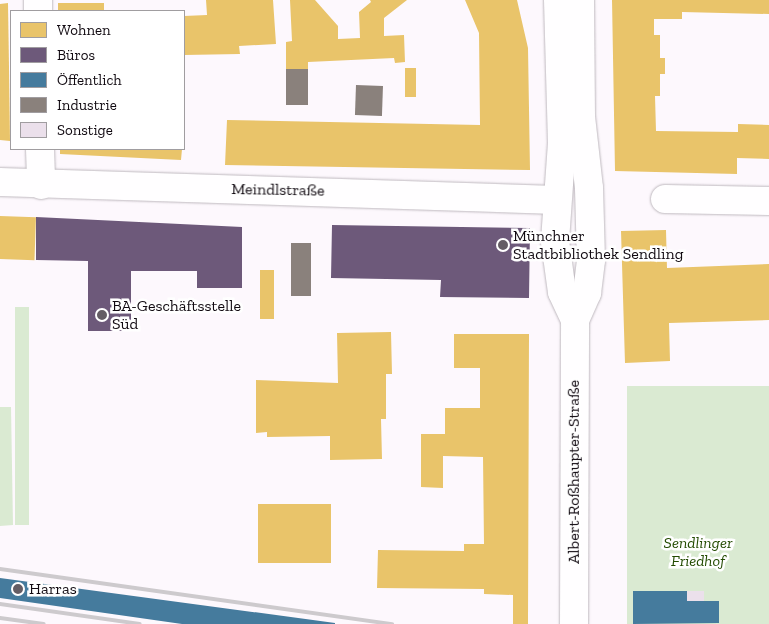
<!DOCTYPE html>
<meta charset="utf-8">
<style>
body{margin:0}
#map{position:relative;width:769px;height:624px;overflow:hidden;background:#fdf8fd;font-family:"Zilla Slab",serif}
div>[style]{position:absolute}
.green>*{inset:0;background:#daead2;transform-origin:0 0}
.homes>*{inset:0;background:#e9c46a;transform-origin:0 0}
.offices>*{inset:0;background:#6d597a}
.public>*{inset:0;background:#457b9d}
.industry>*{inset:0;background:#8a817c;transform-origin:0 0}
.building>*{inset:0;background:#ebe0eb;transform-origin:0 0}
.roads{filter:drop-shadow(0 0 1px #bfb9bf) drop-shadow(0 0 1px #bfb9bf)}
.minor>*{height:28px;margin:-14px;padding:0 14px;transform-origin:14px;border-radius:14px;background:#fffeff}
.major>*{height:28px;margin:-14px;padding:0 14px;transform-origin:14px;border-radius:14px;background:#fffeff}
.rail>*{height:4px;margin:-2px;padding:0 2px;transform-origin:2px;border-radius:2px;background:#cdcacd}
.dots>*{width:14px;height:14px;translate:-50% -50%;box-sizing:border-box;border:2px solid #fff;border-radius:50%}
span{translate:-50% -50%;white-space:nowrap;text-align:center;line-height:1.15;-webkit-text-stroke:5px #fff;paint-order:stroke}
.street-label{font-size:16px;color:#110a11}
.poi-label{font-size:16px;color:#110a11}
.left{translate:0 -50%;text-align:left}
.park-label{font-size:16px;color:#234b01;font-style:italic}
.legend{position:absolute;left:10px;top:10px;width:175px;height:140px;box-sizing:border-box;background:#fff;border:1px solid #a09da0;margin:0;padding:6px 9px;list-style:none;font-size:15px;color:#110a11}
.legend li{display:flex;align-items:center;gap:10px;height:25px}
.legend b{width:25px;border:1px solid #a09da0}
</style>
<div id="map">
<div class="green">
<div style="left:15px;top:307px;width:14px;height:218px"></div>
<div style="left:769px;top:386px;width:238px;height:142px;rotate:90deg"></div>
<div style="clip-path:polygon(0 407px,11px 407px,13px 525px,0 526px)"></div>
</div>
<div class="homes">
<div style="clip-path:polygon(206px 0,273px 0,276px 44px,239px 46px,240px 54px,184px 55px,184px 16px,207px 15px)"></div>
<div style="clip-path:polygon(290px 0,315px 0,338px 26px,338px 39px,360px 38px,359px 12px,371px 2px,370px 0,407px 0,384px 18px,384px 36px,404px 35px,405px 62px,395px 63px,394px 58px,308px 62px,308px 69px,286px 69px,286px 42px,292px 41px)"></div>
<div style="clip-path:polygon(465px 0,517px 0,528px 48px,530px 170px,225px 165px,227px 120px,480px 125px,479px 33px)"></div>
<div style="clip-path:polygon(612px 0,769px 0,769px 14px,682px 12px,682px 19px,654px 19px,654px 35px,660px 35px,660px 58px,665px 58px,665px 74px,660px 74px,660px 96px,655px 96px,656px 131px,738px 132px,738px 124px,769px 125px,769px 159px,737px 158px,737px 174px,615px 171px)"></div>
<div style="clip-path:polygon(8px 3px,9px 68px,10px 141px,0 140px,0 4px)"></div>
<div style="left:104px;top:3px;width:8px;height:46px;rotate:90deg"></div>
<div style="left:405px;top:68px;width:11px;height:29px"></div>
<div style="clip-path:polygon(60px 149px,182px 149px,181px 160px,60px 154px)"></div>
<div style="left:0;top:216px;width:36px;height:43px;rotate:2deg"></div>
<div style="clip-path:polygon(666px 230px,667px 268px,769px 264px,769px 320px,669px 323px,670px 361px,625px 363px,621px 231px)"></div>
<div style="left:260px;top:270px;width:14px;height:49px"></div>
<div style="clip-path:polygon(391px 332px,392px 374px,386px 374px,386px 419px,381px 419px,382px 459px,330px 460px,330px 436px,267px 437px,267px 432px,256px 433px,256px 380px,338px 383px,337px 333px)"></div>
<div style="clip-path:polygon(454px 334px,529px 334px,528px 624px,513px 624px,513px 595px,484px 594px,484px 589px,377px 588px,378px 550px,464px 551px,464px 544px,484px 544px,483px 457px,443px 456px,443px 488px,421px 487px,421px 434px,445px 434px,445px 408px,480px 408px,480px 368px,454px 368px)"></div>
<div style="left:258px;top:504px;width:73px;height:59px"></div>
</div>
<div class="offices">
<div style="clip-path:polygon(36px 217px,242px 227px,242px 288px,197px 288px,197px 271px,131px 271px,131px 331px,88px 331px,88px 261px,36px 260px)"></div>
<div style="clip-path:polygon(332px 225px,530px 228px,529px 298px,440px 297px,441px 280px,331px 278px)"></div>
</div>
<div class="public">
<div style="clip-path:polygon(0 578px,335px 623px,335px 624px,182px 624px,0 598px)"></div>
<div style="clip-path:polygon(633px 591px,687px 591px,687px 601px,719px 601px,719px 623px,633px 624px)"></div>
</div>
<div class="industry">
<div style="left:286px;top:69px;width:22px;height:36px"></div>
<div style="left:356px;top:85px;width:27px;height:30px;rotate:2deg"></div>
<div style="left:291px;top:243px;width:20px;height:53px"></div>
</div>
<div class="building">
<div style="left:570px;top:240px;width:9px;height:9px"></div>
<div style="left:687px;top:591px;width:17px;height:10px"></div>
</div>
<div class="roads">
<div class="minor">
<div style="left:38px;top:0;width:11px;rotate:90deg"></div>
<div style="left:40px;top:149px;width:36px;rotate:88deg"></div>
<div style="left:0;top:182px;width:556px;rotate:1.85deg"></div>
<div style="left:665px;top:199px;width:104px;rotate:1.1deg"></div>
</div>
<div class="major">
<div style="left:558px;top:0;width:143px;rotate:88.4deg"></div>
<div style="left:562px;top:143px;width:98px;rotate:94.1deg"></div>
<div style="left:555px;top:241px;width:51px;rotate:82.2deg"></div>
<div style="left:562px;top:292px;width:31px;rotate:65deg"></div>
<div style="left:574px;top:624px;width:304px;rotate:-89.8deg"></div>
<div style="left:575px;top:320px;width:30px;rotate:-66deg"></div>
<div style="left:587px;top:293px;width:33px;rotate:-83deg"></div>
<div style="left:591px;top:260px;width:72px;rotate:-91.6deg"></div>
<div style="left:589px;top:188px;width:71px;rotate:-96.4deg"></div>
<div style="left:581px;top:117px;width:117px;rotate:-90.5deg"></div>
</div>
</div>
<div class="rail">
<div style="left:0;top:569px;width:396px;rotate:8deg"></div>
<div style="left:0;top:604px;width:141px;rotate:8.1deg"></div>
<div style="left:0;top:618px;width:44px;rotate:7.8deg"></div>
</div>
<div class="dots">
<div style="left:503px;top:245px;background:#645d64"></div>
<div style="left:102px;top:315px;background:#645d64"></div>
<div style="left:18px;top:589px;background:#645d64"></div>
</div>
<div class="street-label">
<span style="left:278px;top:190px;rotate:1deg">Meindlstraße</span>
<span style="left:574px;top:472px;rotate:-90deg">Albert-Roßhaupter-Straße</span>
</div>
<div class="poi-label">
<span class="left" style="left:513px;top:245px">Münchner<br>Stadtbibliothek Sendling</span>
<span class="left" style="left:112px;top:315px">BA-Geschäftsstelle<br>Süd</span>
<span class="left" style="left:29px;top:589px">Harras</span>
</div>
<div class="park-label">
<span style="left:698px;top:552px">Sendlinger<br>Friedhof</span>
</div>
<ul class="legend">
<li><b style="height:14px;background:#e9c46a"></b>Wohnen</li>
<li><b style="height:14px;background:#6d597a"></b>Büros</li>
<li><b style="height:14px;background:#457b9d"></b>Öffentlich</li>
<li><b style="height:14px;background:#8a817c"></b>Industrie</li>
<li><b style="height:14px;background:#ebe0eb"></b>Sonstige</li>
</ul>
</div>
